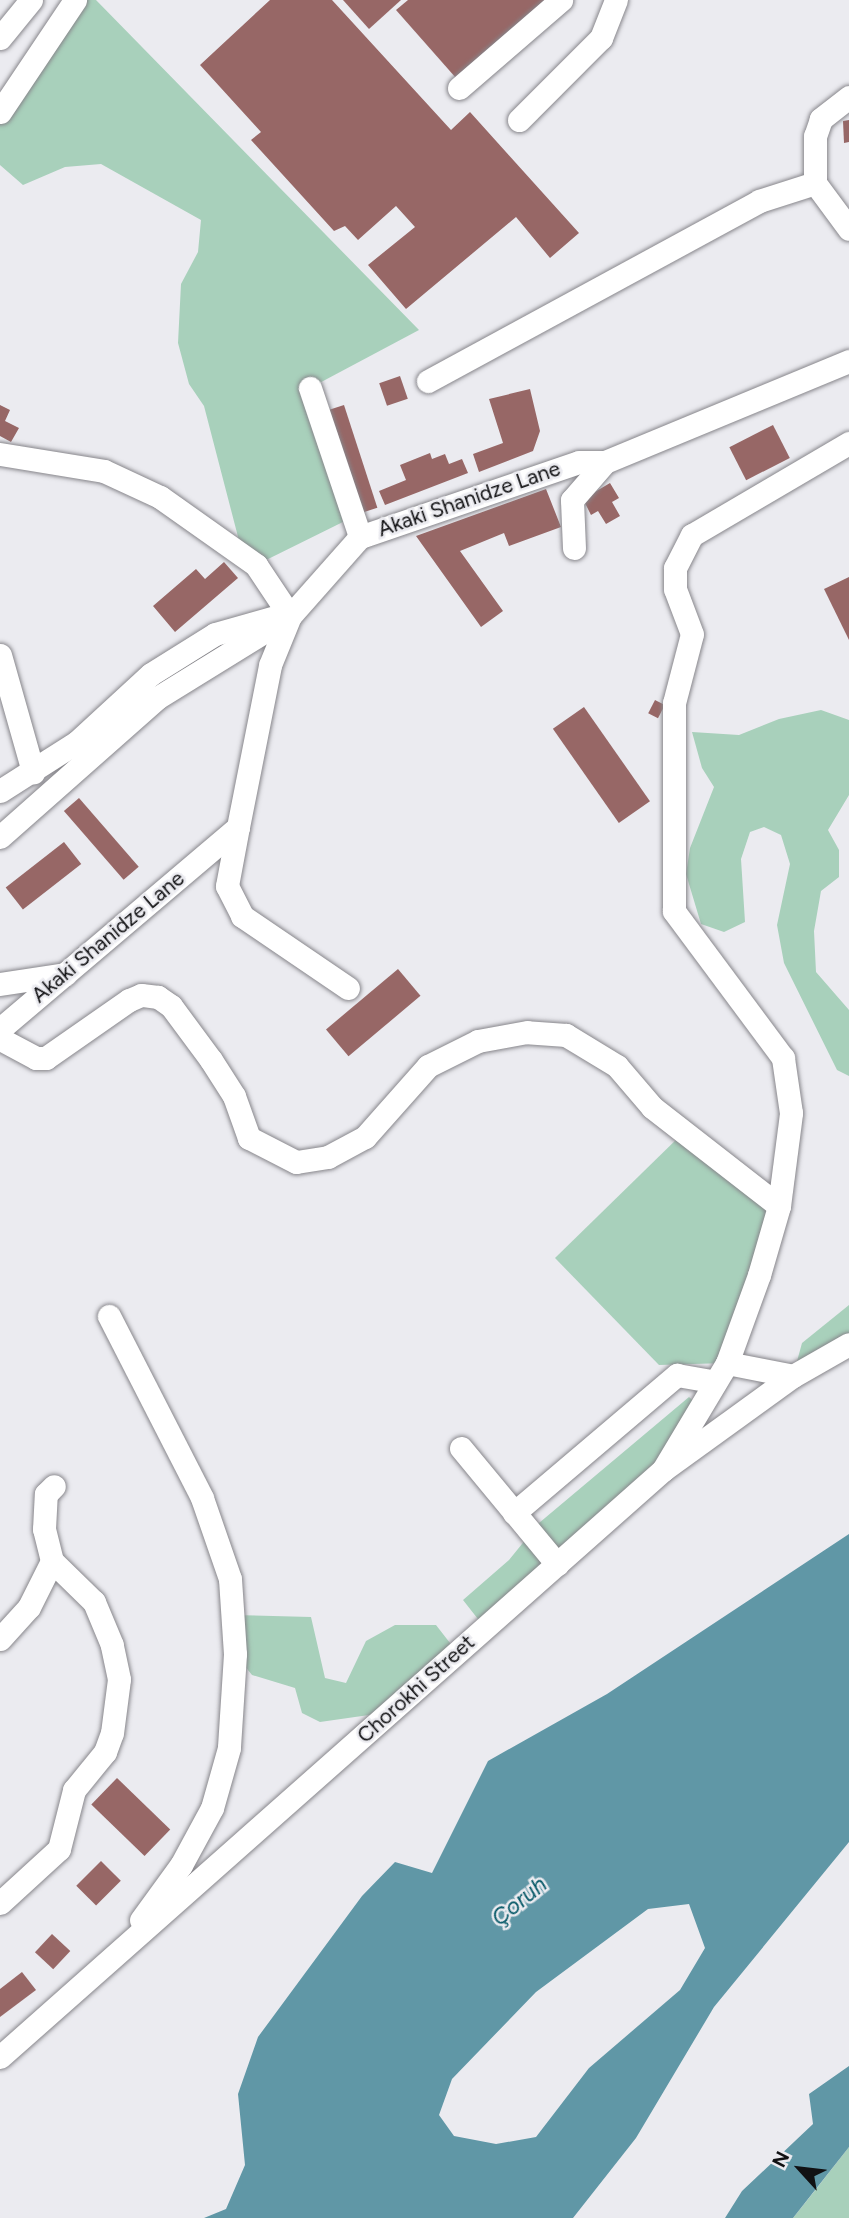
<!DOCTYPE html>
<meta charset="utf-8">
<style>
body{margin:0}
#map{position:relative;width:849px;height:2218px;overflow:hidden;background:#ebebf0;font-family:Figtree,sans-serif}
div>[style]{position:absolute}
.green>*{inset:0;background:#a8d0bb}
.water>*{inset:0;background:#6097a6}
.building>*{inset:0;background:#976766;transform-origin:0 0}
.roads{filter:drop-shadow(0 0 2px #87868b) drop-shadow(0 0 2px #87868b)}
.minor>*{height:23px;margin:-11.5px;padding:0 11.5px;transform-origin:11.5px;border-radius:11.5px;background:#fff}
span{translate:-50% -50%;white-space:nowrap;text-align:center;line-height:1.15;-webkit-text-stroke:5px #ebebf0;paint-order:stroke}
.street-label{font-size:21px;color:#111113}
.water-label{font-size:23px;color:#055867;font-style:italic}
.north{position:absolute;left:765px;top:2134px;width:70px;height:70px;-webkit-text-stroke:5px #ebebf0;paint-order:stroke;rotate:297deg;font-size:19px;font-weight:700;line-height:28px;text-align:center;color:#111113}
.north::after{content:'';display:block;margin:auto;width:24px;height:32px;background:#111113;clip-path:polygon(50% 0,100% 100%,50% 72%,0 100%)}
</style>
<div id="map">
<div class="green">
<div style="clip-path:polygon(75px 0,96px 0,419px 330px,310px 388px,353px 517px,256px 565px,243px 556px,204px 406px,189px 384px,178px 343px,181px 284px,198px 252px,201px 220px,101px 164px,65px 167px,23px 185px,0 165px,0 112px)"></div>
<div style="clip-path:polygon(821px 710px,849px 720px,849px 795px,828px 830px,839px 850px,839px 877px,821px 891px,814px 931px,816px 972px,849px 1010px,849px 1076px,837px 1070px,784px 963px,777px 925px,790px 864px,781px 835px,764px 827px,750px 832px,741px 859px,745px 922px,724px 932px,701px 924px,686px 874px,690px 848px,714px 787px,702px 768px,692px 732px,739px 735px,779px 719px)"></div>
<div style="clip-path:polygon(684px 1132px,779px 1206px,727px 1363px,659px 1365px,555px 1258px)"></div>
<div style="clip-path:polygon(849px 1305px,849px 1344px,793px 1376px,802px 1343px)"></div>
<div style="clip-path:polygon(689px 1397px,700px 1407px,663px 1470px,485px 1628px,463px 1600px,509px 1560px,539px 1523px)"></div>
<div style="clip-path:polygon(232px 1615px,311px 1617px,325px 1678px,346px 1683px,366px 1641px,395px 1625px,436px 1625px,457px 1652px,376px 1714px,320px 1722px,302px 1713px,295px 1688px,252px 1675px,235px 1654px)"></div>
<div style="clip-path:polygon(849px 2147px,849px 2218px,793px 2218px,813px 2193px)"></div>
</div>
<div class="water">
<div style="clip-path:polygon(evenodd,849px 1534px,849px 1842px,714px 2007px,636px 2138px,573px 2218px,204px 2218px,226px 2209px,245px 2165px,238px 2094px,258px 2037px,362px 1896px,395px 1862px,432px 1873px,488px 1761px,607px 1694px,849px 1534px,689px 1904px,705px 1948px,680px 1990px,589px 2068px,536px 2137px,496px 2144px,454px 2136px,439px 2115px,452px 2079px,536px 1992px,648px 1909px,689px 1904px)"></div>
<div style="clip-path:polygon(849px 2066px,849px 2147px,793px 2218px,725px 2218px,742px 2191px,813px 2124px,809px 2094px)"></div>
</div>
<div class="building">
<div style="clip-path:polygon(270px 0,332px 0,451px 130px,470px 112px,579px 233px,550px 258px,516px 217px,406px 309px,368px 265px,415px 227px,396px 206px,358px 240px,345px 226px,334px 231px,251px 140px,261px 132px,200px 65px)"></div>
<div style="clip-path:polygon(343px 0,401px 0,369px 29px)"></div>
<div style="clip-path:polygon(408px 0,545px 0,456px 78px,396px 10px)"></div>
<div style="clip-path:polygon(849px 120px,849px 142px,844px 143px,843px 121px)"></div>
<div style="left:400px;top:376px;width:24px;height:22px;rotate:71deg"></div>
<div style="clip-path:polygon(530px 389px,540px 431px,533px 451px,479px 472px,473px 454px,503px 443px,489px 399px)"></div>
<div style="clip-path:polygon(0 405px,10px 410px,5px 421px,19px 428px,11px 442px,0 436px)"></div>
<div style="left:344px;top:405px;width:108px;height:17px;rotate:72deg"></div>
<div style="left:773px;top:425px;width:37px;height:49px;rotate:63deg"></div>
<div style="clip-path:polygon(430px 453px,432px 459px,445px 454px,449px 464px,462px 459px,468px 473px,385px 505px,379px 491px,406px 480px,400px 465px)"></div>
<div style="clip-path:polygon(610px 483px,619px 498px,612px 502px,620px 516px,606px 524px,598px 511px,591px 515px,583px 499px)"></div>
<div style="clip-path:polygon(546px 489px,561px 527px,509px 546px,504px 533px,460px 551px,503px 611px,481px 627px,416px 536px)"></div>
<div style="clip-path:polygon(224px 562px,238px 578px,175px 632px,153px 606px,196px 569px,205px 579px)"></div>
<div style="clip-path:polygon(849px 577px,849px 640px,824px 589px)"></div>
<div style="left:655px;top:700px;width:11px;height:15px;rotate:27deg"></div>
<div style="left:584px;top:707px;width:115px;height:38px;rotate:55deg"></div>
<div style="left:79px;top:798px;width:91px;height:20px;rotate:49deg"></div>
<div style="left:64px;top:842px;width:28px;height:74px;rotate:52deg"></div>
<div style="left:398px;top:969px;width:35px;height:94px;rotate:50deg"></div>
<div style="left:117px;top:1778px;width:74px;height:37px;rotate:44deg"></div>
<div style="left:101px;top:1861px;width:28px;height:35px;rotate:45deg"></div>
<div style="left:52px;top:1934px;width:25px;height:25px;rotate:43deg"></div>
<div style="clip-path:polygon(22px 1972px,36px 1990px,0 2017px,0 1989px)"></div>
</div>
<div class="roads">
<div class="minor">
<div style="left:0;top:38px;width:49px;rotate:-50.8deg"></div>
<div style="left:459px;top:88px;width:135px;rotate:-40.8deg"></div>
<div style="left:849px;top:97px;width:36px;rotate:142deg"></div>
<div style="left:821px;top:119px;width:18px;rotate:109deg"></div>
<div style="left:815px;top:136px;width:47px;rotate:90deg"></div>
<div style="left:815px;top:183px;width:57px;rotate:53.5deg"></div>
<div style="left:0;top:112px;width:135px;rotate:-56.2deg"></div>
<div style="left:519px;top:120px;width:116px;rotate:-45deg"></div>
<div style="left:601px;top:38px;width:41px;rotate:-68.5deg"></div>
<div style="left:428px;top:381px;width:377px;rotate:-28.5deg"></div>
<div style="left:759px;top:201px;width:59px;rotate:-17.8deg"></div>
<div style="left:310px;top:388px;width:157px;rotate:71.4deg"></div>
<div style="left:0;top:454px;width:105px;rotate:9.3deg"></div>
<div style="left:104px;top:471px;width:62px;rotate:24.9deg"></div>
<div style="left:160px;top:497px;width:118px;rotate:35.3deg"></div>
<div style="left:256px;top:565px;width:61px;rotate:56.3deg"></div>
<div style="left:574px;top:548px;width:48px;rotate:-92.4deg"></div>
<div style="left:572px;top:500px;width:50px;rotate:-49deg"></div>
<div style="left:0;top:655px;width:122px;rotate:74.2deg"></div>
<div style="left:0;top:791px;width:91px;rotate:-32.5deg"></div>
<div style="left:77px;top:742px;width:100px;rotate:-42.6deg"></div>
<div style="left:151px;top:674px;width:75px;rotate:-32deg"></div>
<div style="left:215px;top:634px;width:66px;rotate:-15.7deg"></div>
<div style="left:238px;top:827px;width:60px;rotate:100.6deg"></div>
<div style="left:227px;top:886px;width:34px;rotate:63deg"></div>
<div style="left:242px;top:916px;width:128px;rotate:34.2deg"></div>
<div style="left:0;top:837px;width:210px;rotate:-41.5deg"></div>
<div style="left:157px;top:698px;width:156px;rotate:-31.7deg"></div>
<div style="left:0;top:984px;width:66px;rotate:-8.7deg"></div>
<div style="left:779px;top:1206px;width:161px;rotate:-142.1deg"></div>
<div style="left:652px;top:1107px;width:54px;rotate:-130.5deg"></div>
<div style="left:617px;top:1066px;width:60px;rotate:-148.7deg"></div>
<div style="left:566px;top:1035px;width:39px;rotate:-176deg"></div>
<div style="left:527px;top:1032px;width:50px;rotate:169.6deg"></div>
<div style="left:478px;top:1041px;width:56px;rotate:153.4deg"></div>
<div style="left:428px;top:1066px;width:95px;rotate:131.6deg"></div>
<div style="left:365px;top:1137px;width:42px;rotate:151.6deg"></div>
<div style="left:328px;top:1157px;width:32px;rotate:171deg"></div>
<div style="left:296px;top:1162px;width:53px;rotate:-152.9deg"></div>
<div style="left:249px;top:1138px;width:45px;rotate:-109.7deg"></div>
<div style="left:234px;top:1096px;width:43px;rotate:-122.6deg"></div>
<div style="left:211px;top:1060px;width:67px;rotate:-126.5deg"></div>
<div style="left:171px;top:1006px;width:16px;rotate:-145deg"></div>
<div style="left:158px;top:997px;width:17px;rotate:-173deg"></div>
<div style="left:141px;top:995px;width:13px;rotate:157deg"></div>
<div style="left:129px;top:1000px;width:101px;rotate:145.1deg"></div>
<div style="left:46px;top:1058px;width:10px;rotate:180deg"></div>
<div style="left:36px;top:1058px;width:38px;rotate:-152deg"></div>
<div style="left:2px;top:1040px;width:11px;rotate:-100deg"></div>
<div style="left:0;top:1029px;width:312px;rotate:-40.3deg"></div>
<div style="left:238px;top:827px;width:165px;rotate:-78.8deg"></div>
<div style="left:270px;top:665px;width:53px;rotate:-67.8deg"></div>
<div style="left:290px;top:616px;width:106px;rotate:-48.5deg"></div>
<div style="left:360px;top:537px;width:231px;rotate:-18.9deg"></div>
<div style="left:579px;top:462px;width:26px"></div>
<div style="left:605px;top:462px;width:264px;rotate:-22.5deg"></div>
<div style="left:109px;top:1316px;width:204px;rotate:62.9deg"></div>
<div style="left:202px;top:1498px;width:86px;rotate:70.9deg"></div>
<div style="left:230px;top:1579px;width:75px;rotate:86.2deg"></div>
<div style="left:235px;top:1654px;width:94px;rotate:93.7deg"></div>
<div style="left:229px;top:1748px;width:62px;rotate:105.8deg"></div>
<div style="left:212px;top:1808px;width:65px;rotate:118.5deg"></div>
<div style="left:181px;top:1865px;width:68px;rotate:126deg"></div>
<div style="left:727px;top:1363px;width:67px;rotate:11.1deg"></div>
<div style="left:461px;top:1448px;width:151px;rotate:50.4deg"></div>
<div style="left:663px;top:1470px;width:125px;rotate:-59.1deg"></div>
<div style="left:727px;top:1363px;width:94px;rotate:-70deg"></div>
<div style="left:759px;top:1275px;width:72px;rotate:-73.8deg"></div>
<div style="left:779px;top:1206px;width:94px;rotate:-82.6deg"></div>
<div style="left:791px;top:1113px;width:56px;rotate:-98.3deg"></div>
<div style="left:783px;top:1058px;width:183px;rotate:-126.6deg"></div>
<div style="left:674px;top:911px;width:208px;rotate:-90deg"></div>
<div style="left:674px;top:703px;width:71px;rotate:-75.4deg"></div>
<div style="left:692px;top:634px;width:48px;rotate:-110.7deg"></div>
<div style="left:675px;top:589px;width:21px;rotate:-90deg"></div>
<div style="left:675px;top:568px;width:37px;rotate:-63deg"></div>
<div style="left:692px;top:535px;width:182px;rotate:-30.4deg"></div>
<div style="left:514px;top:1513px;width:214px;rotate:-40.3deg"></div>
<div style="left:677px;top:1375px;width:39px;rotate:10deg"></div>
<div style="left:0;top:1639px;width:43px;rotate:-47.8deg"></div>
<div style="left:29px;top:1607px;width:51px;rotate:-63.4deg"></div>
<div style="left:0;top:1903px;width:80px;rotate:-42.5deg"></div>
<div style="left:59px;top:1849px;width:61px;rotate:-75.7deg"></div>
<div style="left:74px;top:1790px;width:49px;rotate:-50.8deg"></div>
<div style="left:105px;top:1752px;width:20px;rotate:-70deg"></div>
<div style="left:112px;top:1733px;width:54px;rotate:-82.6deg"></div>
<div style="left:119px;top:1679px;width:35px;rotate:-102deg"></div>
<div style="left:112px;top:1645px;width:47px;rotate:-112.7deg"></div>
<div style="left:94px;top:1602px;width:59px;rotate:-135.7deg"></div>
<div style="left:52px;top:1561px;width:33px;rotate:-104deg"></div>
<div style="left:44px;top:1529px;width:35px;rotate:-87deg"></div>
<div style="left:46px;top:1494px;width:11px;rotate:-45deg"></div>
<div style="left:0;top:2057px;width:886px;rotate:-41.52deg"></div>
<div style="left:663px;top:1470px;width:160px;rotate:-35.9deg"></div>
<div style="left:793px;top:1376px;width:64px;rotate:-29.7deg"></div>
</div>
</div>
<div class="street-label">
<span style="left:469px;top:499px;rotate:-19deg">Akaki Shanidze Lane</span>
<span style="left:108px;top:937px;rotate:-40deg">Akaki Shanidze Lane</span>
<span style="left:416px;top:1689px;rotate:-42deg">Chorokhi Street</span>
</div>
<div class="water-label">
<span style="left:519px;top:1901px;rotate:-39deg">Çoruh</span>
</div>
<div class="north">N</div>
</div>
